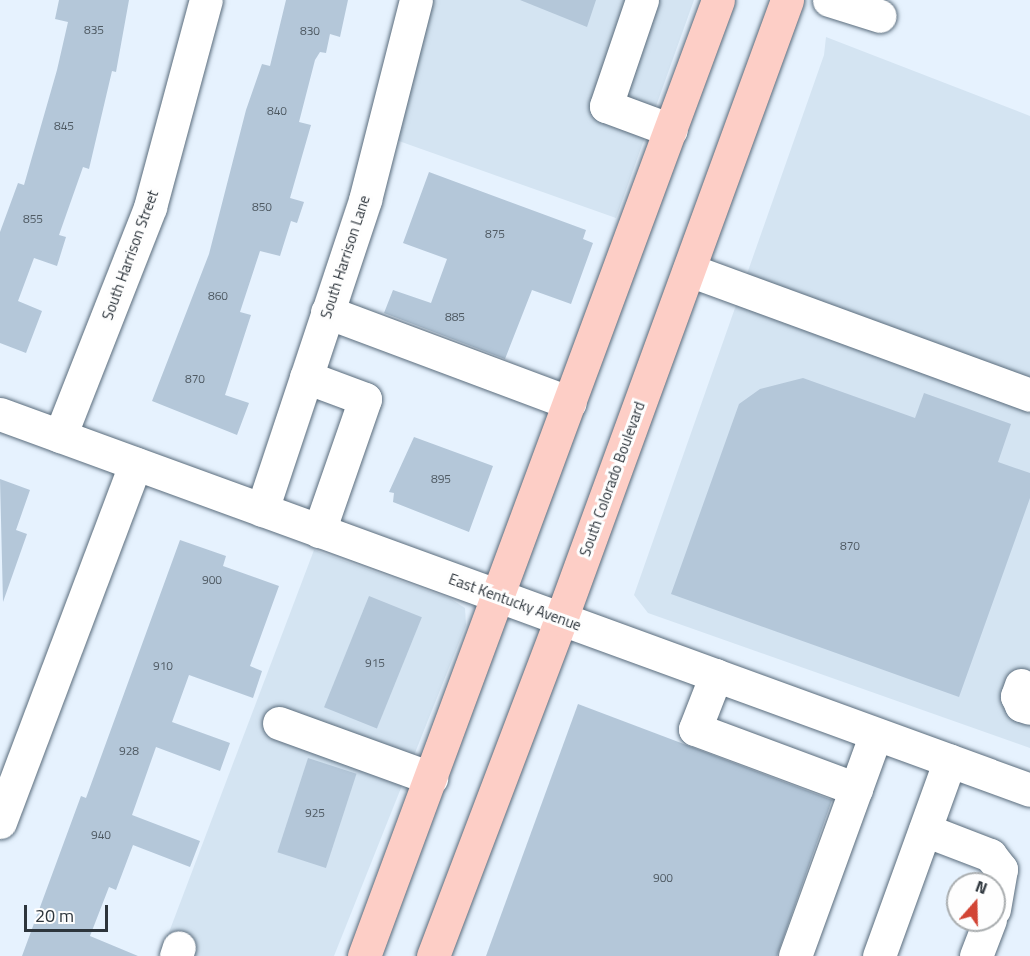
<!DOCTYPE html>
<style>
body{margin:0}
#map{position:relative;width:1030px;height:956px;overflow:hidden;background:#e6f2fe;font-family:"Titillium Web",sans-serif}
div>[style]{position:absolute}
.built>*{inset:0;background:#d4e4f2}
.building>*{inset:0;background:#b4c7d9;transform-origin:0 0}
.roads{filter:drop-shadow(0 0 2px #5a6c7c) drop-shadow(0 0 2px #5a6c7c)}
.minor>*{height:33px;margin:-16.5px;padding:0 16.5px;transform-origin:16.5px;border-radius:16.5px;background:#fff}
.major>*{height:33px;margin:-16.5px;padding:0 16.5px;transform-origin:16.5px;border-radius:16.5px;background:#fdcec6}
span{translate:-50% -50%;white-space:nowrap;text-align:center;line-height:1.15;-webkit-text-stroke:6px #fefefe;paint-order:stroke}
.number-label{font-size:12px;color:#4f5a63}
.number-label span{-webkit-text-stroke-width:0}
.street-label{font-size:15px;color:#2d353c}
.north{position:absolute;left:946px;top:872px;width:60px;height:60px;box-sizing:border-box;background:#fefefe;border:2px solid #aaaeb0;border-radius:50%;rotate:20deg;font-size:16px;font-weight:700;line-height:24px;text-align:center;color:#2d353c}
.north::after{content:'';display:block;margin:auto;width:21px;height:27px;background:#d24535;clip-path:polygon(50% 0,100% 100%,50% 72%,0 100%)}
.scale{position:absolute;left:24px;top:905px;width:84px;height:27px;box-sizing:border-box;border:3px solid #2d353c;border-top:0;padding-left:8px;font-size:18px;line-height:21px;white-space:nowrap;color:#2d353c;-webkit-text-stroke:4px #fefefe;paint-order:stroke}
</style>
<div id="map">
<div class="built">
<div style="clip-path:polygon(428px 0,694px 0,616px 218px,396px 140px)"></div>
<div style="clip-path:polygon(826px 37px,1030px 116px,1030px 748px,648px 613px,634px 595px,824px 55px)"></div>
<div style="clip-path:polygon(314px 550px,451px 599px,465px 608px,466px 625px,334px 956px,160px 956px)"></div>
</div>
<div class="building">
<div style="clip-path:polygon(59px 0,129px 0,116px 72px,112px 71px,89px 169px,83px 167px,59px 235px,66px 237px,57px 266px,34px 258px,18px 301px,42px 311px,26px 353px,0 343px,0 232px,18px 183px,24px 185px,57px 70px,68px 22px,55px 19px)"></div>
<div style="clip-path:polygon(286px 0,348px 0,340px 37px,330px 34px,326px 53px,320px 52px,315px 60px,299px 122px,311px 125px,290px 198px,304px 202px,297px 223px,291px 221px,280px 256px,260px 251px,240px 312px,251px 315px,225px 395px,249px 403px,237px 435px,152px 401px,209px 254px,246px 110px,262px 64px,270px 66px)"></div>
<div style="clip-path:polygon(520px 0,596px 0,587px 27px)"></div>
<div style="clip-path:polygon(429px 172px,586px 230px,583px 239px,593px 243px,571px 304px,532px 290px,505px 359px,384px 313px,393px 290px,431px 303px,447px 259px,403px 243px)"></div>
<div style="clip-path:polygon(803px 378px,915px 418px,924px 393px,1011px 424px,998px 462px,1030px 473px,1030px 498px,959px 697px,671px 594px,739px 404px,760px 389px)"></div>
<div style="clip-path:polygon(414px 437px,493px 466px,469px 532px,393px 502px,394px 493px,389px 492px)"></div>
<div style="clip-path:polygon(0 479px,30px 490px,16px 530px,27px 534px,3px 602px)"></div>
<div style="clip-path:polygon(180px 540px,226px 556px,223px 566px,279px 586px,250px 666px,262px 671px,253px 698px,189px 675px,172px 722px,230px 743px,220px 771px,156px 747px,132px 815px,200px 841px,190px 867px,133px 845px,116px 890px,109px 887px,90px 936px,138px 956px,22px 956px,81px 796px,86px 798px)"></div>
<div style="left:369px;top:596px;width:57px;height:120px;rotate:22deg"></div>
<div style="clip-path:polygon(578px 704px,832px 800px,777px 956px,486px 956px)"></div>
<div style="left:308px;top:758px;width:51px;height:99px;rotate:18deg"></div>
</div>
<div class="roads">
<div class="minor">
<div style="left:642px;top:0;width:112px;rotate:108.8deg"></div>
<div style="left:606px;top:106px;width:69px;rotate:20.3deg"></div>
<div style="left:829px;top:0;width:53px;rotate:17.4deg"></div>
<div style="left:689px;top:270px;width:363px;rotate:20.1deg"></div>
<div style="left:327px;top:312px;width:259px;rotate:20.5deg"></div>
<div style="left:306px;top:377px;width:63px;rotate:20.4deg"></div>
<div style="left:365px;top:399px;width:140px;rotate:109.2deg"></div>
<div style="left:0;top:414px;width:1096px;rotate:20.05deg"></div>
<div style="left:60px;top:436px;width:246px;rotate:-68.5deg"></div>
<div style="left:150px;top:207px;width:214px;rotate:-74.9deg"></div>
<div style="left:262px;top:510px;width:327px;rotate:-71.6deg"></div>
<div style="left:365px;top:200px;width:206px;rotate:-75.7deg"></div>
<div style="left:716px;top:675px;width:58px;rotate:111.3deg"></div>
<div style="left:695px;top:729px;width:172px;rotate:20.4deg"></div>
<div style="left:1021px;top:685px;width:12px;rotate:110deg"></div>
<div style="left:1017px;top:696px;width:10px;rotate:66deg"></div>
<div style="left:1021px;top:705px;width:9px;rotate:18deg"></div>
<div style="left:279px;top:723px;width:162px;rotate:19.9deg"></div>
<div style="left:0;top:822px;width:383px;rotate:-69.3deg"></div>
<div style="left:925px;top:830px;width:70px;rotate:21deg"></div>
<div style="left:990px;top:855px;width:18px;rotate:52deg"></div>
<div style="left:1001px;top:869px;width:41px;rotate:99.9deg"></div>
<div style="left:176px;top:956px;width:9px;rotate:-72deg"></div>
<div style="left:795px;top:956px;width:236px;rotate:-70deg"></div>
<div style="left:879px;top:956px;width:208px;rotate:-70.1deg"></div>
<div style="left:976px;top:956px;width:39px;rotate:-69deg"></div>
</div>
<div class="major">
<div style="left:364px;top:956px;width:1019px;rotate:-69.68deg"></div>
<div style="left:433px;top:956px;width:360px;rotate:-69.2deg"></div>
<div style="left:561px;top:619px;width:659px;rotate:-69.94deg"></div>
</div>
</div>
<div class="number-label">
<span style="left:94px;top:30px">835</span>
<span style="left:310px;top:31px">830</span>
<span style="left:277px;top:111px">840</span>
<span style="left:64px;top:126px">845</span>
<span style="left:262px;top:207px">850</span>
<span style="left:33px;top:219px">855</span>
<span style="left:495px;top:234px">875</span>
<span style="left:218px;top:296px">860</span>
<span style="left:455px;top:317px">885</span>
<span style="left:195px;top:379px">870</span>
<span style="left:441px;top:479px">895</span>
<span style="left:850px;top:546px">870</span>
<span style="left:212px;top:580px">900</span>
<span style="left:375px;top:663px">915</span>
<span style="left:163px;top:666px">910</span>
<span style="left:129px;top:751px">928</span>
<span style="left:315px;top:813px">925</span>
<span style="left:101px;top:835px">940</span>
<span style="left:663px;top:878px">900</span>
</div>
<div class="street-label">
<span style="left:130px;top:255px;rotate:-70deg">South Harrison Street</span>
<span style="left:345px;top:257px;rotate:-72deg">South Harrison Lane</span>
<span style="left:612px;top:479px;rotate:-70deg">South Colorado Boulevard</span>
<span style="left:515px;top:602px;rotate:20deg">East Kentucky Avenue</span>
</div>
<div class="north">N</div>
<div class="scale">20 m</div>
</div>
